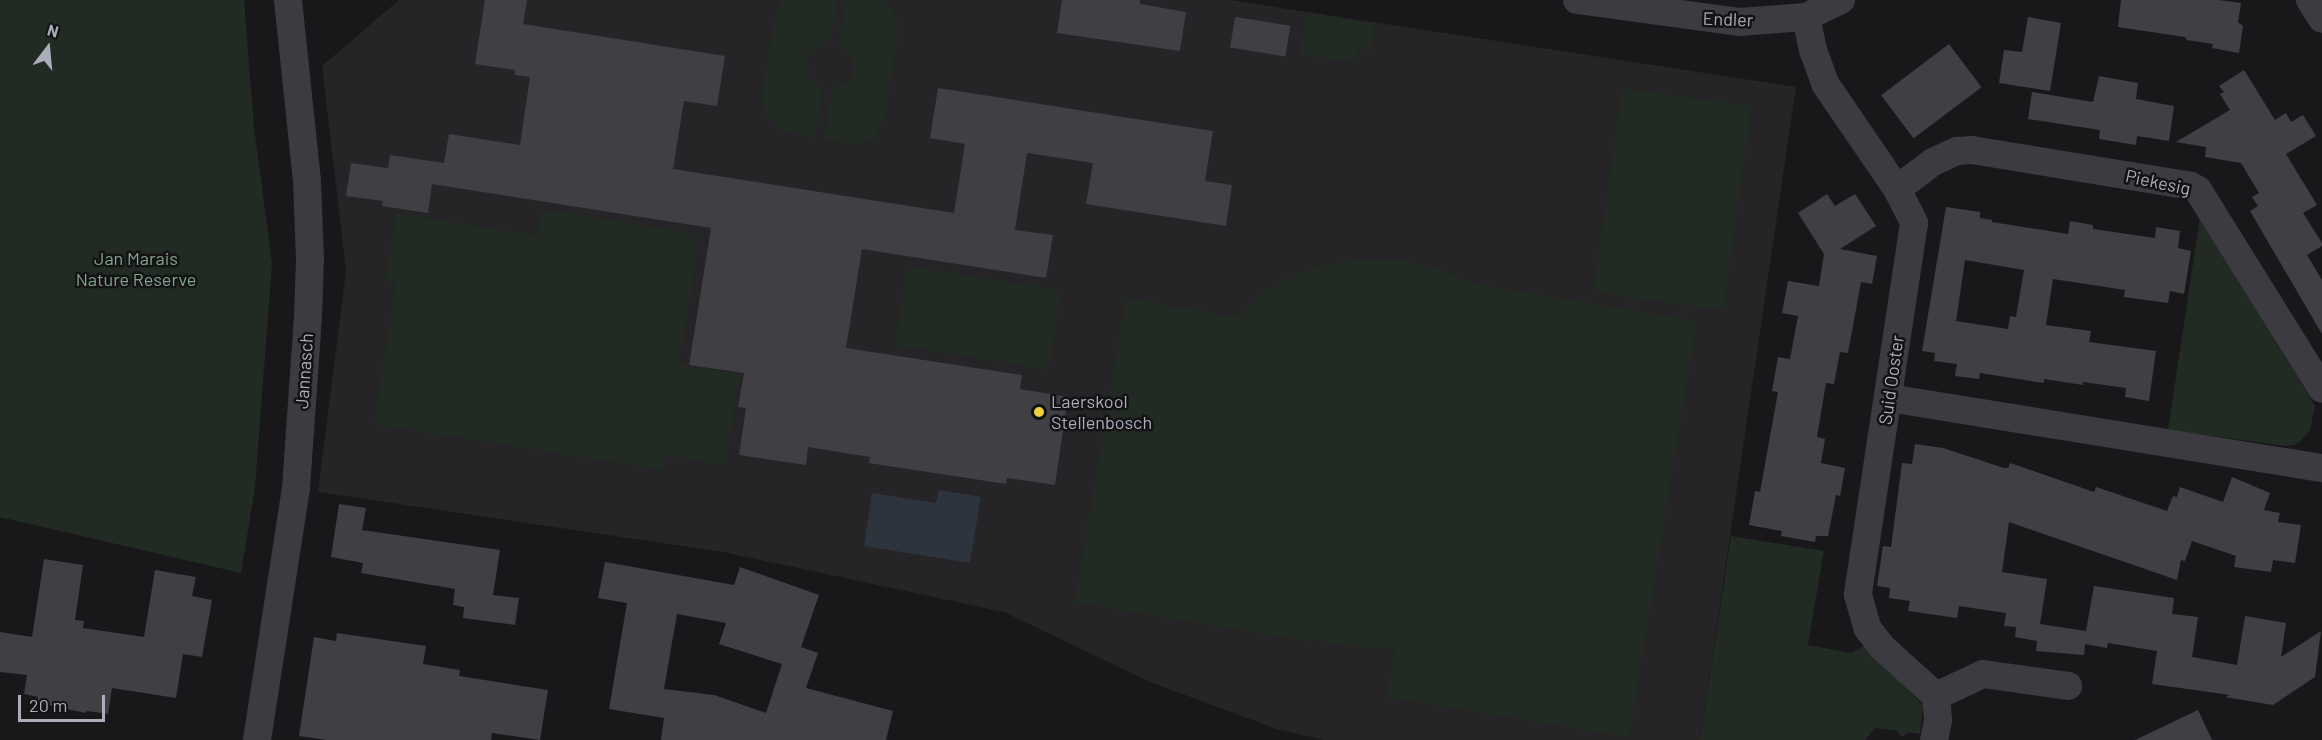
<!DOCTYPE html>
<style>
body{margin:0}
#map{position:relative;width:2322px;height:740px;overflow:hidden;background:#18181a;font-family:Barlow,sans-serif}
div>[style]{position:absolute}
.built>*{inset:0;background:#252427}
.green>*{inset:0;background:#222a24;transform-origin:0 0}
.water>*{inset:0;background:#2e343e}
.building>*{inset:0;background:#404044;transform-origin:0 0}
.minor>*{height:28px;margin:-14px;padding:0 14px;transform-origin:14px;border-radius:14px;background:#3b3b41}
.dots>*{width:16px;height:16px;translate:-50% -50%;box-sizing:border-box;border:3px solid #131315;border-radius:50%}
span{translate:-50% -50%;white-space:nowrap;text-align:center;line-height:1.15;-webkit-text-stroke:5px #131315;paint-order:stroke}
.street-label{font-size:18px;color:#abadba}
.park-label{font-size:18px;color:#82a48a}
.poi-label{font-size:18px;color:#abadba}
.left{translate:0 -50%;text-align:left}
.north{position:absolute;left:18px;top:18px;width:60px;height:60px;-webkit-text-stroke:4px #131315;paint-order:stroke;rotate:16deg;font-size:16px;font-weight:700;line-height:24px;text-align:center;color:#abadba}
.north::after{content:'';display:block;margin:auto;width:21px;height:27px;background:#abadba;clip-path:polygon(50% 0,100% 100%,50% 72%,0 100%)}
.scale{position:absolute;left:18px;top:695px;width:87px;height:27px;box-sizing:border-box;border:3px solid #abadba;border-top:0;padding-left:8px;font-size:18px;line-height:21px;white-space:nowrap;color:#abadba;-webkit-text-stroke:4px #131315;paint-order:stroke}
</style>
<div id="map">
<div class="built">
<div style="clip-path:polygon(399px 0,1230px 0,1796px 87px,1700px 740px,1324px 740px,1277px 729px,1150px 682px,1004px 612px,723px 552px,318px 492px,346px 271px,322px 66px)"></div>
</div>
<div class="green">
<div style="clip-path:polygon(0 0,244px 0,254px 127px,272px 263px,255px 487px,241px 573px,0 517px)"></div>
<div style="clip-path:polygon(783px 0,837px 0,830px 42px,813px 50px,808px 58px,809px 76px,823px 88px,814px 139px,782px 130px,773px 124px,763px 107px,762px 97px,775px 15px)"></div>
<div style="clip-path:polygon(846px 0,883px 2px,891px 9px,899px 26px,885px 121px,873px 138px,856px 145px,824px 140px,832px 89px,849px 82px,853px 74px,852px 56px,839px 44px)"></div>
<div style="clip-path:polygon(1307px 12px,1375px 24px,1370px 51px,1357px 49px,1354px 63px,1299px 54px)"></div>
<div style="left:1622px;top:88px;width:131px;height:206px;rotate:8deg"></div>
<div style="clip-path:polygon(542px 209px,700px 235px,679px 364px,740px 374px,726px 465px,666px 455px,663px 470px,374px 424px,396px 282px,385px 280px,396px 213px,537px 236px)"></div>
<div style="clip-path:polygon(2200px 217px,2315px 406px,2310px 430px,2301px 441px,2294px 445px,2285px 446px,2168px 430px)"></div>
<div style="clip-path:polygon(1379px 258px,1408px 261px,1437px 268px,1471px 283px,1697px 321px,1629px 737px,1387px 697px,1395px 648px,1344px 646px,1313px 639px,1312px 642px,1075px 602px,1126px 298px,1236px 317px,1268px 290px,1293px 276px,1321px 265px)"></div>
<div style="left:907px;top:266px;width:156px;height:80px;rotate:9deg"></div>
<div style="clip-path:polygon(1731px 536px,1824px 551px,1808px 645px,1851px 653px,1864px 646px,1923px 705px,1920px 734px,1908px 732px,1902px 737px,1897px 731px,1875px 728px,1865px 740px,1700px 740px)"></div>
</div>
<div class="water">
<div style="clip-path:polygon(939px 490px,981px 497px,970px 563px,864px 546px,872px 493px,936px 503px)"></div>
</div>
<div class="building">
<div style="clip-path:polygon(485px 0,527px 0,523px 24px,725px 56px,717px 106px,684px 101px,673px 169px,954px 213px,965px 144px,930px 138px,938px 88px,1213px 131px,1205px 181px,1232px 185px,1226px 226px,1086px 204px,1093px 163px,1027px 153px,1015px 230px,1053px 235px,1046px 278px,862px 249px,846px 348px,1022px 375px,1020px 389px,1068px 397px,1055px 485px,1007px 478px,1006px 484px,869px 463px,870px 457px,808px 447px,806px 465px,739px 455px,746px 408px,738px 407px,744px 373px,689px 365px,711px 228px,432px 184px,428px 213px,382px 206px,383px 201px,346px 196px,351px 163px,388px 168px,390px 155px,444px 163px,449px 134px,520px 145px,530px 77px,515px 75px,515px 70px,475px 64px)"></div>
<div style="clip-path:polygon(1062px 0,1140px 0,1140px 4px,1186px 12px,1180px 51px,1057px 33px)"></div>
<div style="clip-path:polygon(2121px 0,2218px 0,2241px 3px,2238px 22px,2243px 26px,2239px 53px,2212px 48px,2213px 44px,2187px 40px,2185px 37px,2118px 27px)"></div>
<div style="left:1235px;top:17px;width:56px;height:31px;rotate:9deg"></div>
<div style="clip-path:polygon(2028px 17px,2061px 23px,2050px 91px,1999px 83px,2004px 50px,2022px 52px)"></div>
<div style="left:1949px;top:44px;width:54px;height:85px;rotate:53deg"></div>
<div style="clip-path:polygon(2244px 70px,2275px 120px,2286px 113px,2291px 122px,2303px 115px,2316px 136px,2286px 154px,2317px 205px,2303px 213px,2322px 243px,2322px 246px,2307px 255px,2322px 280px,2322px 334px,2250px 211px,2258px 206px,2252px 197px,2259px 193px,2241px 163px,2205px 157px,2206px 147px,2176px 142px,2230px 110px,2220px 94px,2224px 92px,2219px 86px)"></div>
<div style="clip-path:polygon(2099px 76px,2138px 83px,2136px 99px,2174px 106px,2169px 141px,2137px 136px,2136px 145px,2099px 139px,2100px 130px,2028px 119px,2032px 92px,2093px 102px)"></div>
<div style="clip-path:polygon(1827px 194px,1835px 206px,1855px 194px,1876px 226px,1840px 249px,1877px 256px,1872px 284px,1861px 282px,1848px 353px,1840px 352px,1834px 384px,1826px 383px,1817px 437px,1825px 439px,1821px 463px,1845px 468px,1840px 496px,1836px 495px,1828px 536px,1816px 536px,1815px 542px,1781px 536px,1782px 531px,1749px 525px,1755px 491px,1760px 492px,1778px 392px,1772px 391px,1778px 357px,1790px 359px,1798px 316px,1782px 313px,1788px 281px,1819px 286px,1824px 254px,1798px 213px)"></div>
<div style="clip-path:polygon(evenodd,1946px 207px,1980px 212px,1980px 218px,1992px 220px,1992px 222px,2068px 234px,2070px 221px,2093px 225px,2093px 229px,2155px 238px,2156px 227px,2180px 231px,2178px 248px,2191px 251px,2184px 294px,2170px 291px,2168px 303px,2124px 297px,2125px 290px,2053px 279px,2046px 325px,2091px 331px,2089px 342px,2156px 351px,2149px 401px,2125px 397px,2126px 388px,2083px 382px,2083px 385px,2044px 379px,2044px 383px,1980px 373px,1979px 379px,1955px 376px,1957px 364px,1934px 361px,1935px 353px,1922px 351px,1946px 207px,1965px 260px,2024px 270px,2016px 317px,2010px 316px,2008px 329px,1956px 321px,1965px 260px)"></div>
<div style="clip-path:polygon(1915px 444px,1943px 448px,2004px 468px,2008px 468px,2010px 463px,2094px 492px,2096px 487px,2167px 511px,2173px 496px,2177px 497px,2180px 487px,2223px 502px,2232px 477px,2270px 493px,2264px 510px,2280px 513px,2278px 522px,2301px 525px,2295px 563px,2273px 560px,2271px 572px,2234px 567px,2236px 556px,2192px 541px,2185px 561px,2181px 560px,2177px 580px,2009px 522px,2002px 572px,2047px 579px,2040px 624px,2086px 631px,2094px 586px,2174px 598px,2172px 614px,2198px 617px,2192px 657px,2237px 665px,2245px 616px,2286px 623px,2281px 657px,2321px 631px,2315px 677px,2273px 705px,2225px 697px,2230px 695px,2152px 684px,2157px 651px,2108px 643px,2107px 648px,2085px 644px,2084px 655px,2036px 651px,2037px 641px,2015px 637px,2016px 627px,2004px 626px,2006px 613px,1959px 606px,1957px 618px,1908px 611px,1910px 601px,1889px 598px,1890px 588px,1877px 586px,1883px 546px,1891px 547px,1902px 463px,1912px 464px)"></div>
<div style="clip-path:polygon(339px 504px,366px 508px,362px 530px,500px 550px,493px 595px,519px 598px,515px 625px,463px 618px,464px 607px,453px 605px,455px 589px,361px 573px,363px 563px,331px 557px)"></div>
<div style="clip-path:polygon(44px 559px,83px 565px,75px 620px,84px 621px,83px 628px,144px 637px,155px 570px,196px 577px,192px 596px,212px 600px,202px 657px,183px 654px,176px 698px,112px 688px,108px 714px,87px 711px,86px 713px,37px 703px,38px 697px,24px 694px,27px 675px,0 672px,0 632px,32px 637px)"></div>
<div style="clip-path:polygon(evenodd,605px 562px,734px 585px,740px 567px,819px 595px,801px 647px,818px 653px,806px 688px,893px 711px,886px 740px,661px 740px,664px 718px,609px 709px,627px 603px,598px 598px,605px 562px,677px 614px,726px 623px,719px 644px,782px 664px,766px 713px,714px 695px,664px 689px,677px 614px)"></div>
<div style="clip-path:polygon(337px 633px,426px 646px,423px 664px,460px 670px,459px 676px,548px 690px,540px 740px,492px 733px,491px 740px,327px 740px,299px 736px,314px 637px,336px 641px)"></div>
<div style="clip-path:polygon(2198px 710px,2212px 740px,2135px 740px)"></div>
</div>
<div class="minor">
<div style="left:1577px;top:0;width:163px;rotate:7.7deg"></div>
<div style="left:1739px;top:22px;width:67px;rotate:-4.3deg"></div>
<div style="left:1806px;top:17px;width:39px;rotate:-26deg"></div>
<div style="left:2310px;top:0;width:22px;rotate:58deg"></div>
<div style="left:1806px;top:17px;width:34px;rotate:78deg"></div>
<div style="left:1813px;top:50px;width:37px;rotate:70deg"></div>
<div style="left:1826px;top:85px;width:126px;rotate:55.7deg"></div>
<div style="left:1897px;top:189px;width:38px;rotate:63deg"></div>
<div style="left:1914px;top:223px;width:376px;rotate:98.6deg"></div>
<div style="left:1858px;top:595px;width:35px;rotate:74deg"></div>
<div style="left:1868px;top:629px;width:24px;rotate:52deg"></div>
<div style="left:1883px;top:648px;width:72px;rotate:42.2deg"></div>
<div style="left:1936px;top:696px;width:24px;rotate:85deg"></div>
<div style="left:1938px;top:720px;width:20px;rotate:101deg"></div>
<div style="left:1897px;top:189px;width:45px;rotate:-36.9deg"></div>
<div style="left:1933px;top:162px;width:26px;rotate:-25deg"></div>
<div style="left:1957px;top:151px;width:15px;rotate:-4deg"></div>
<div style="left:1972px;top:150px;width:222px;rotate:9.3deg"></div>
<div style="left:2191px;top:186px;width:8px;rotate:30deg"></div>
<div style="left:2198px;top:190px;width:234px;rotate:58.1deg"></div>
<div style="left:1889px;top:398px;width:439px;rotate:9.2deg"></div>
<div style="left:1936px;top:696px;width:52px;rotate:-25.1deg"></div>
<div style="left:1983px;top:674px;width:86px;rotate:8deg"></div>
<div style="left:257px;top:740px;width:255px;rotate:-81.2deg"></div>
<div style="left:296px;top:488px;width:172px;rotate:-86deg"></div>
<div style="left:308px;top:316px;width:57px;rotate:-88deg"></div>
<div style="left:310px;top:259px;width:78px;rotate:-92.2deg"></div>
<div style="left:307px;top:181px;width:182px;rotate:-96deg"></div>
</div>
<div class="dots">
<div style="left:1039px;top:412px;background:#efd23b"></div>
</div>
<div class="street-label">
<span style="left:1728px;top:19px;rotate:2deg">Endler</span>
<span style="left:2158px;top:182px;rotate:12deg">Piekesig</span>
<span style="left:304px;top:371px;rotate:-86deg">Jannasch</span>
<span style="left:1891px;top:380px;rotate:-82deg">Suid Ooster</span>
</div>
<div class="park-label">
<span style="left:136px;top:269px">Jan Marais<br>Nature Reserve</span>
</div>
<div class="poi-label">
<span class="left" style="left:1051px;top:412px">Laerskool<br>Stellenbosch</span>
</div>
<div class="north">N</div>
<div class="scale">20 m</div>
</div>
